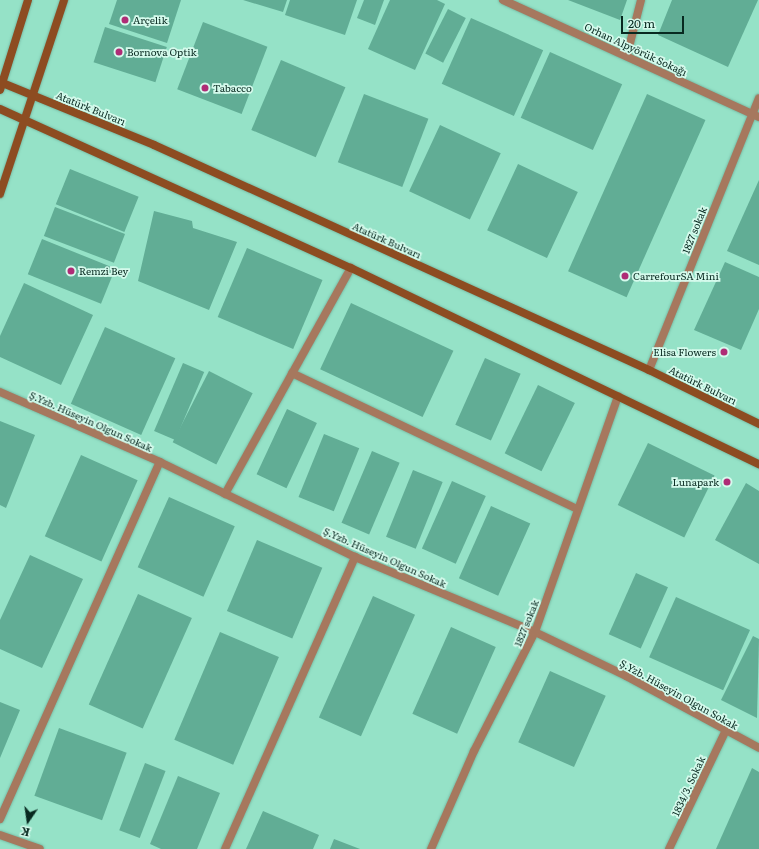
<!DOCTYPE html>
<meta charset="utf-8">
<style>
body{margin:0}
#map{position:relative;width:759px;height:849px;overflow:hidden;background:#95e2c7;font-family:Literata,serif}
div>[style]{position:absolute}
.building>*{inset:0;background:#61ad95;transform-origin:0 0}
.roads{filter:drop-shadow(0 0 1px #79bda6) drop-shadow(0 0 1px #79bda6)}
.service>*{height:8px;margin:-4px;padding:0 4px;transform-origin:4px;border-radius:4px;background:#a6785e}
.minor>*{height:8px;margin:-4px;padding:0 4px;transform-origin:4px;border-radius:4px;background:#a6785e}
.tertiary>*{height:8px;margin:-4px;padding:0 4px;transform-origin:4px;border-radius:4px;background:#a6785e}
.secondary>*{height:8px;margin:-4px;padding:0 4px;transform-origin:4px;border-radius:4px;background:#8d4c21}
.dots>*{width:11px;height:11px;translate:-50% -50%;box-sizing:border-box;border:2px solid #d5faec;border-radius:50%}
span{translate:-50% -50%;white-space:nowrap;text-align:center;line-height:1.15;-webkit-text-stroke:3.5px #d5faec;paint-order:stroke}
.poi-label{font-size:10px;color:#082920}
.left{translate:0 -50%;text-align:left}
.right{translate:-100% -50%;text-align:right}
.street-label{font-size:10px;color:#082920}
.north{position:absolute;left:8px;top:801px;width:40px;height:40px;-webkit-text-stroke:3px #d5faec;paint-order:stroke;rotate:193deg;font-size:11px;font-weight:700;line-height:16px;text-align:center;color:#082920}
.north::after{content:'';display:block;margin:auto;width:14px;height:18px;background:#082920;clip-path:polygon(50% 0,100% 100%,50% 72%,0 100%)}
.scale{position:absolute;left:621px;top:16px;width:63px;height:18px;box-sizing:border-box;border:2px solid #082920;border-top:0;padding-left:5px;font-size:12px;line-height:14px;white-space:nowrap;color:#082920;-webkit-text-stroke:3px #d5faec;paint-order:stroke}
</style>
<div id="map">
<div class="building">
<div style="clip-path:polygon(117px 0,181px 0,167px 43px,109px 24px)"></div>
<div style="clip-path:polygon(243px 0,287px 0,283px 12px)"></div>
<div style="clip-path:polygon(290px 0,357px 0,345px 35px,285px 15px)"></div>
<div style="clip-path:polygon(364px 0,384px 0,375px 25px,357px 18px)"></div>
<div style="clip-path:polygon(390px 0,437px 0,445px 4px,415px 70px,368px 49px)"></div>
<div style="clip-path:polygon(568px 0,627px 0,620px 20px)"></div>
<div style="clip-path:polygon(672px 0,758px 0,728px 67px,658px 35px)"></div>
<div style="left:448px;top:9px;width:20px;height:50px;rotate:27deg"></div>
<div style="left:471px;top:18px;width:79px;height:72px;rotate:24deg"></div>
<div style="left:203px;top:22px;width:69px;height:72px;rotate:21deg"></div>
<div style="left:105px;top:27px;width:65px;height:37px;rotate:18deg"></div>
<div style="left:550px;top:52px;width:79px;height:72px;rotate:24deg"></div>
<div style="left:281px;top:60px;width:70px;height:76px;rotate:23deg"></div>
<div style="left:364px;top:94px;width:69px;height:73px;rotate:21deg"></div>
<div style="left:647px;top:94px;width:64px;height:194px;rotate:24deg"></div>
<div style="left:440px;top:125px;width:67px;height:73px;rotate:25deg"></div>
<div style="left:518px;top:164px;width:66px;height:73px;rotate:25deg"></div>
<div style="left:70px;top:169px;width:74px;height:38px;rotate:22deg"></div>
<div style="clip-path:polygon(759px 180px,759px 265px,727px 251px)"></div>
<div style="left:55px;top:207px;width:75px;height:31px;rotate:21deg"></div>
<div style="clip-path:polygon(154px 211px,192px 221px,193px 228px,237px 242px,209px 310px,138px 281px)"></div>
<div style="left:42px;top:239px;width:79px;height:38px;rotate:22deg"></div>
<div style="left:247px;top:248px;width:82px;height:75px;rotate:23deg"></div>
<div style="clip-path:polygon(725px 262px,759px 277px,759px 309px,741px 350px,694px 330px)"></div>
<div style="clip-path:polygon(24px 283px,93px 315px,61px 385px,0 357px,0 336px)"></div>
<div style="left:351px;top:303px;width:113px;height:73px;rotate:25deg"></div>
<div style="left:105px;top:327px;width:77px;height:84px;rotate:24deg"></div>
<div style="left:485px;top:358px;width:39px;height:73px;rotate:24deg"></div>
<div style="left:183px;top:363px;width:23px;height:74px;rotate:23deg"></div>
<div style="left:209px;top:371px;width:49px;height:80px;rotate:27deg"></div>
<div style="left:538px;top:385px;width:41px;height:76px;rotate:26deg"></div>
<div style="left:287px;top:409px;width:33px;height:72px;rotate:25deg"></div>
<div style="clip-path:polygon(0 421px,35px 435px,6px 508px,0 505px)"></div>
<div style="left:324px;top:434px;width:38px;height:68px;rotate:22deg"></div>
<div style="left:648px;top:443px;width:74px;height:69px;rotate:26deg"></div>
<div style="left:372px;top:451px;width:30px;height:78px;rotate:23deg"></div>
<div style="left:81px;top:455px;width:62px;height:89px;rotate:24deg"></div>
<div style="left:413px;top:470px;width:32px;height:72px;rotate:22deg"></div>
<div style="left:452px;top:481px;width:37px;height:74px;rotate:24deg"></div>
<div style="clip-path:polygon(746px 483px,759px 491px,759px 564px,715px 540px)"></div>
<div style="left:169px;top:497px;width:72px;height:77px;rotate:24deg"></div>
<div style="left:491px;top:506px;width:43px;height:79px;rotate:24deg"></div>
<div style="left:257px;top:540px;width:71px;height:77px;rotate:23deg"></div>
<div style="clip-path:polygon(30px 555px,83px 579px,42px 668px,0 649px,0 620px)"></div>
<div style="left:636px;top:573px;width:35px;height:67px;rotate:24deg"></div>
<div style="left:138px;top:594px;width:59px;height:121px;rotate:24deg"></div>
<div style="left:373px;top:596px;width:46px;height:133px;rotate:24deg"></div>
<div style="left:676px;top:597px;width:81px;height:66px;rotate:24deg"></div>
<div style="left:451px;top:627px;width:49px;height:95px;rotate:24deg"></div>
<div style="left:220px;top:632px;width:64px;height:117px;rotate:23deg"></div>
<div style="clip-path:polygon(753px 636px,759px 639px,757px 718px,721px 700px)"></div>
<div style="left:550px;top:671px;width:61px;height:78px;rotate:24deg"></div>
<div style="clip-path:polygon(0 702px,20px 710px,0 758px)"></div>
<div style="left:59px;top:728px;width:72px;height:72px;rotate:20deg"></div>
<div style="left:145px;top:763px;width:22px;height:72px;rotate:21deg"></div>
<div style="clip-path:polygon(752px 768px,759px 772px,759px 849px,716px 849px)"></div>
<div style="clip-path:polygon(178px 776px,220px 793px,197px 849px,161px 849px,150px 844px)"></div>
<div style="clip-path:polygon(263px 811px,319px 835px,313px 849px,246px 849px)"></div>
<div style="clip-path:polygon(334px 839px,360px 849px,330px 849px)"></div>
</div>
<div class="roads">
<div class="service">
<div style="left:292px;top:373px;width:316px;rotate:25.5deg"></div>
<div style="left:225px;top:494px;width:259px;rotate:-60.9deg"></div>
</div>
<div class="minor">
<div style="left:503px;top:0;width:281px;rotate:24.6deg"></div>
<div style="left:627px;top:55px;width:57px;rotate:-75.7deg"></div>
<div style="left:649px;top:370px;width:293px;rotate:-68deg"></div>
<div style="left:0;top:392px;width:175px;rotate:23.6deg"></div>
<div style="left:160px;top:462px;width:217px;rotate:26deg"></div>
<div style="left:355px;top:557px;width:195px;rotate:22.6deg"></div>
<div style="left:535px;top:632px;width:101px;rotate:25.8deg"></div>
<div style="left:626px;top:676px;width:151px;rotate:28.4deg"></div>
<div style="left:0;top:819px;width:391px;rotate:-65.9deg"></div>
<div style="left:225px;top:849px;width:320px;rotate:-66deg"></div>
<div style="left:431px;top:849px;width:107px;rotate:-66.3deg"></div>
<div style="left:474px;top:751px;width:134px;rotate:-62.9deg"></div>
<div style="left:535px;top:632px;width:250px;rotate:-70.6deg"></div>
<div style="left:669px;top:849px;width:130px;rotate:-64.4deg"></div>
</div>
<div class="tertiary">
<div style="left:0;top:835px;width:42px;rotate:19.3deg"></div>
</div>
<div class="secondary">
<div style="left:0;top:82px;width:166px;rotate:22.2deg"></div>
<div style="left:154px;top:145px;width:544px;rotate:24.44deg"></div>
<div style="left:649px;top:370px;width:123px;rotate:26.1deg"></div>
<div style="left:0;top:90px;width:94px;rotate:-72.7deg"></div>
<div style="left:0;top:109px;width:385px;rotate:24.4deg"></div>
<div style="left:351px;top:268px;width:453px;rotate:25.7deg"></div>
<div style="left:0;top:194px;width:204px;rotate:-71.7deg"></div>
</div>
</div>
<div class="dots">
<div style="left:125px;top:20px;background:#af2c76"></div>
<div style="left:119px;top:52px;background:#af2c76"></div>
<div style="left:205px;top:88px;background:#af2c76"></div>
<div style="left:71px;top:271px;background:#af2c76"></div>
<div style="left:625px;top:276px;background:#af2c76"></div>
<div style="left:724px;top:352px;background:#af2c76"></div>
<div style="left:727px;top:482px;background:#af2c76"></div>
</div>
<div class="poi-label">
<span class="left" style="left:133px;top:20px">Arçelik</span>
<span class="left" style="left:127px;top:52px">Bornova Optik</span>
<span class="left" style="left:213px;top:88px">Tabacco</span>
<span class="left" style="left:79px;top:271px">Remzi Bey</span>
<span class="left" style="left:633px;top:276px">CarrefourSA Mini</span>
<span class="right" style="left:716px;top:352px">Elisa Flowers</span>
<span class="right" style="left:719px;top:482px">Lunapark</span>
</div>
<div class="street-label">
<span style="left:636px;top:49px;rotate:25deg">Orhan Alpyörük Sokağı</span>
<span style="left:91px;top:108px;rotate:22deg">Atatürk Bulvarı</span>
<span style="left:694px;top:230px;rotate:-68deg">1827 sokak</span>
<span style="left:387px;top:240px;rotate:24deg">Atatürk Bulvarı</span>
<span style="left:703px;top:385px;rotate:26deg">Atatürk Bulvarı</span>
<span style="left:91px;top:421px;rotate:24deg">Ş.Yzb. Hüseyin Olgun Sokak</span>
<span style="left:385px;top:557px;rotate:24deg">Ş.Yzb. Hüseyin Olgun Sokak</span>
<span style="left:526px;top:623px;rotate:-68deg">1827 sokak</span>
<span style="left:679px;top:694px;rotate:29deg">Ş.Yzb. Hüseyin Olgun Sokak</span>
<span style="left:688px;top:786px;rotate:-65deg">1834/3. Sokak</span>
</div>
<div class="north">K</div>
<div class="scale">20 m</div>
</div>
